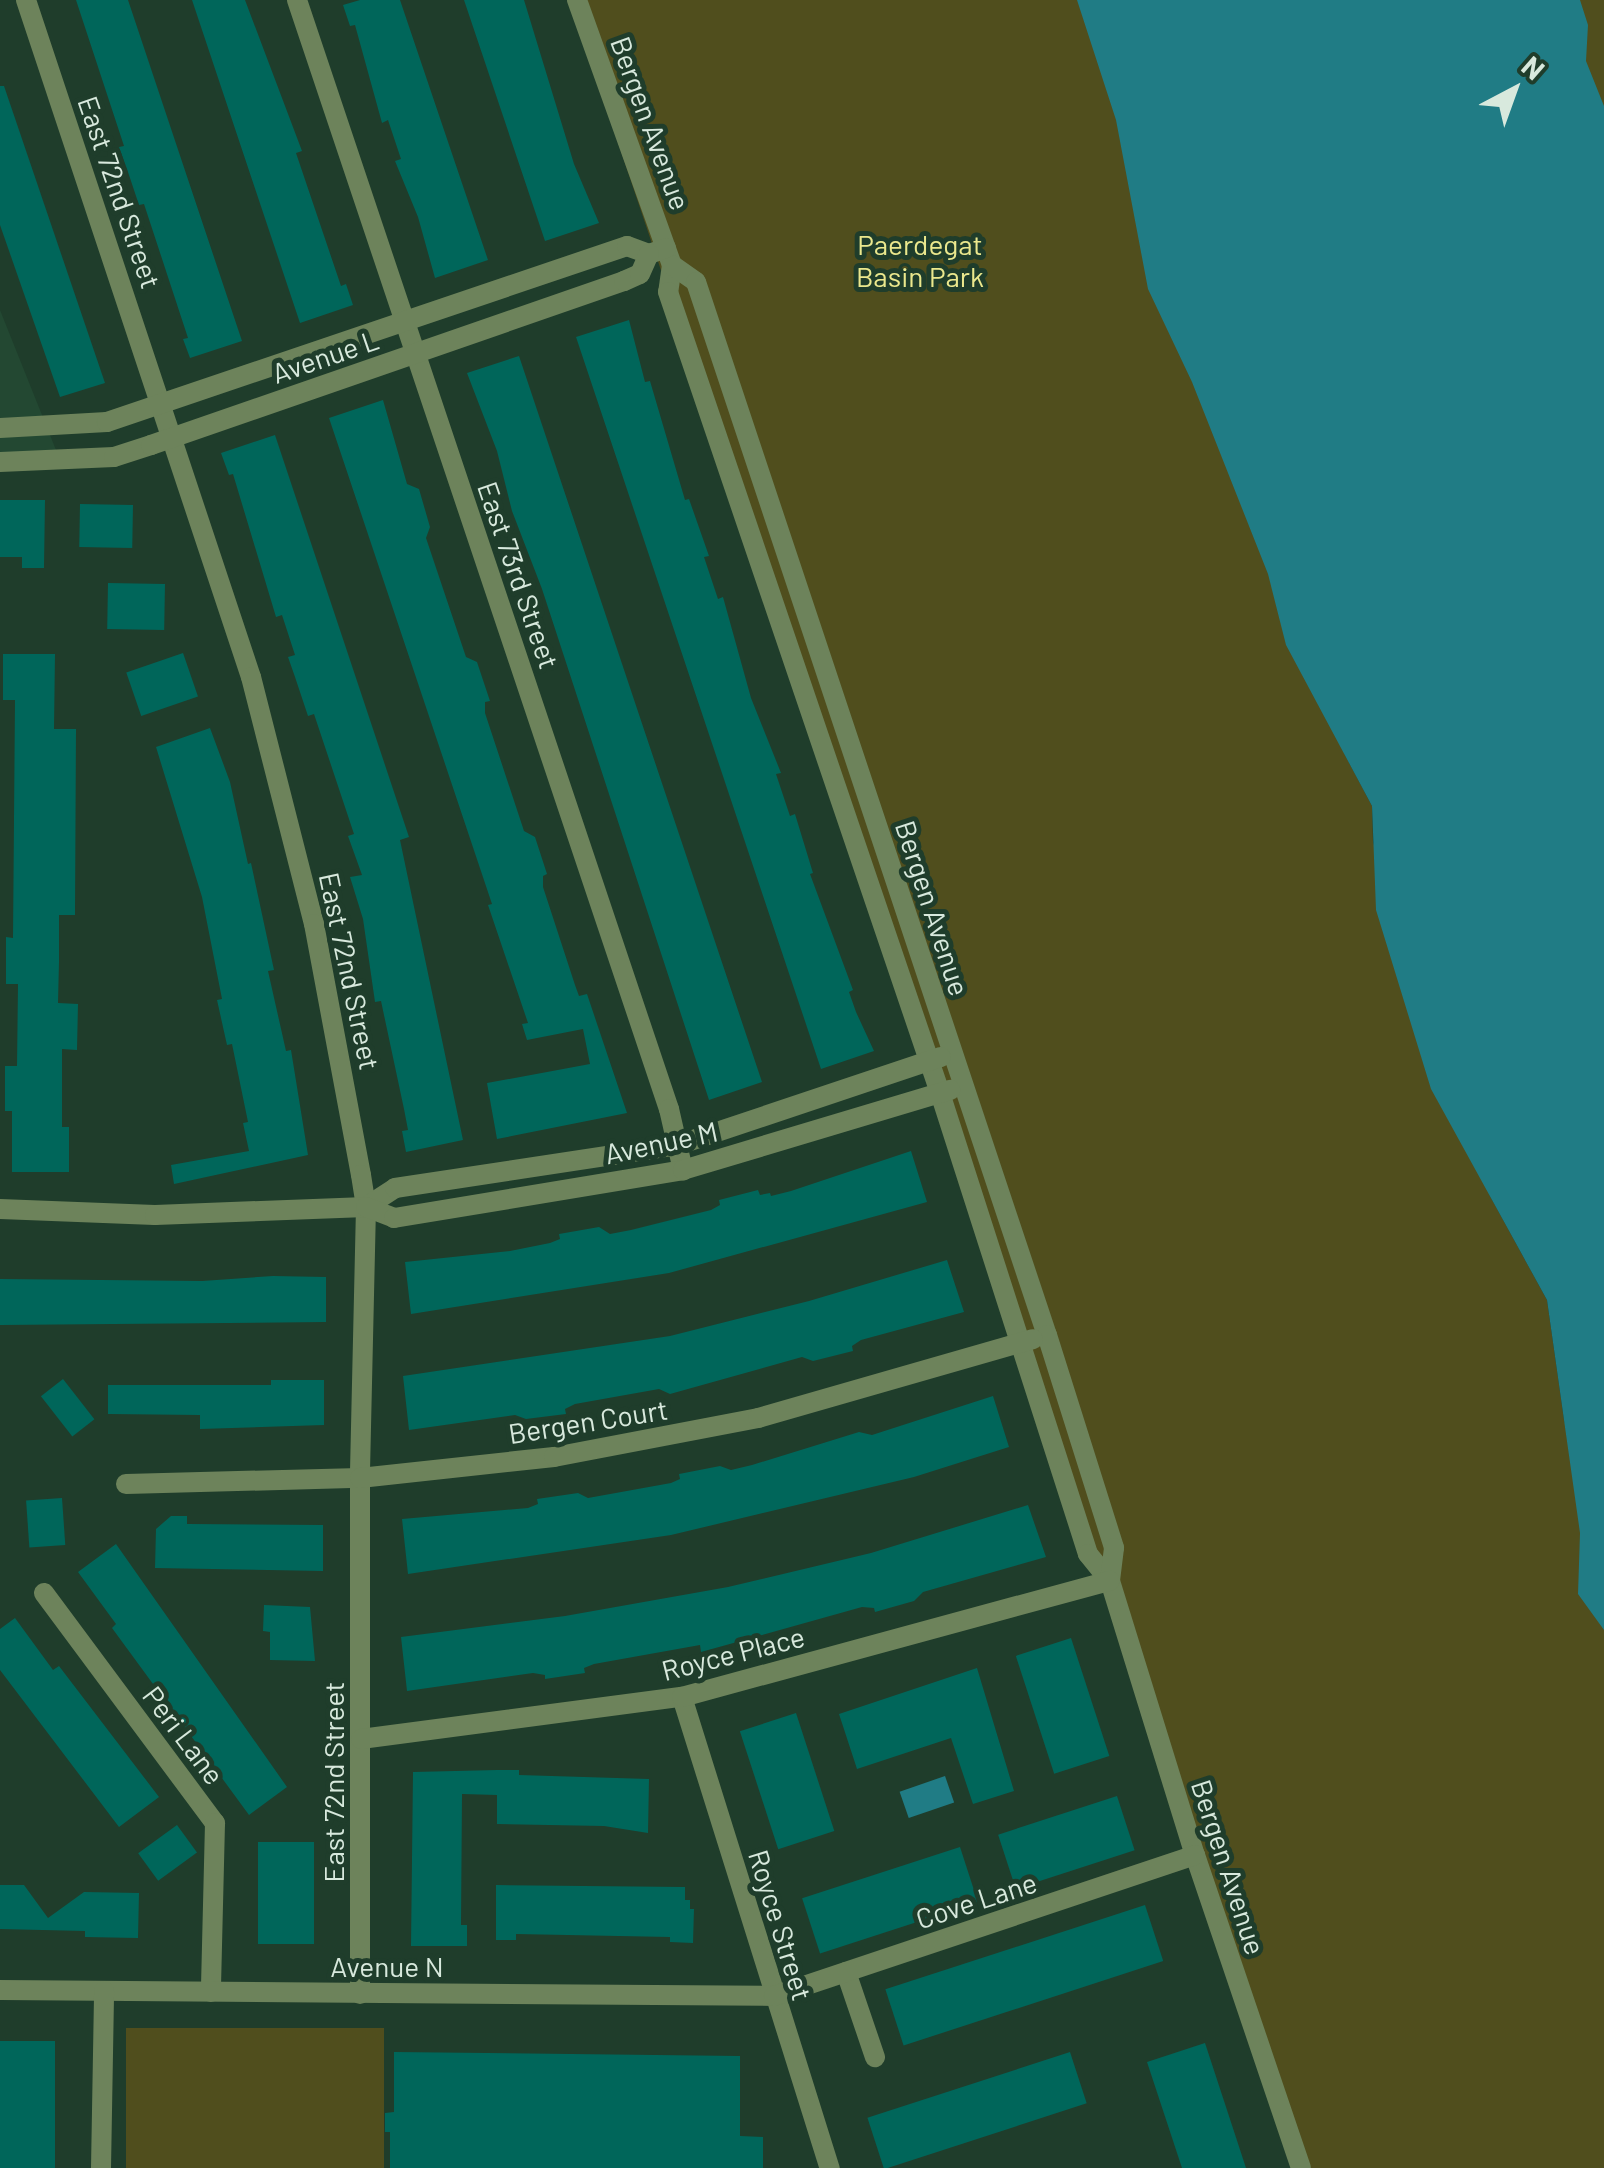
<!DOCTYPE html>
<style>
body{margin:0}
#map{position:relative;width:1604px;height:2168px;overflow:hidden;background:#1f3d2b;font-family:Barlow,sans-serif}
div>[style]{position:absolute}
.built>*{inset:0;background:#234832}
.green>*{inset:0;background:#504e1d;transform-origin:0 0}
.water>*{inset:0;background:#207c85;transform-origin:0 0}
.building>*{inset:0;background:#00665a;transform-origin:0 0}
.minor>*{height:20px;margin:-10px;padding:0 10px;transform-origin:10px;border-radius:10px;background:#6d835b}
span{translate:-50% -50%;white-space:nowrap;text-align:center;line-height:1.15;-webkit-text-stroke:10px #1f3d2b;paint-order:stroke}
.street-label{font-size:28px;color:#d8e9dd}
.park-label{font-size:28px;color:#ebe88d}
.north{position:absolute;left:1464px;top:40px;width:100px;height:100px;-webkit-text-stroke:8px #1f3d2b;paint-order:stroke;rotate:41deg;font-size:28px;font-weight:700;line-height:40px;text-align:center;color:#d8e9dd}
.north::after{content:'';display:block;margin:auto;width:35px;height:45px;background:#d8e9dd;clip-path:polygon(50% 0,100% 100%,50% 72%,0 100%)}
</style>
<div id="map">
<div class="built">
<div style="clip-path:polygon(0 310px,60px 460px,0 462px)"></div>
</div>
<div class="green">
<div style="clip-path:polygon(570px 0,1096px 0,1345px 755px,1372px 806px,1373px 842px,1490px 1196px,1547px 1300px,1564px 1420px,1604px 1542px,1604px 2168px,1300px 2168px)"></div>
<div style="clip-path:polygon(1557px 0,1604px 0,1604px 142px)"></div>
<div style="left:126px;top:2028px;width:258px;height:140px"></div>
</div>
<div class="water">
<div style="clip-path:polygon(1077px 0,1580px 0,1588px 25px,1586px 61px,1604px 106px,1604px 1630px,1578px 1594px,1580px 1533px,1547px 1300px,1431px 1089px,1376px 910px,1372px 806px,1286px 645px,1268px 574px,1192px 382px,1148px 289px,1116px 120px)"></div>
<div style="left:945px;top:1776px;width:28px;height:48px;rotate:71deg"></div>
</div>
<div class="building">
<div style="clip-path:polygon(76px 0,128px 0,242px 341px,190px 358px,183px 339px,188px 338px,144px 204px,139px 205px,127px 169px,119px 147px,124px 146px)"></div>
<div style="clip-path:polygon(192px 0,245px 0,302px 151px,296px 153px,341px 286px,346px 284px,353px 305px,300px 323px)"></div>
<div style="clip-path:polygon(360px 0,400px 0,488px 260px,435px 278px,418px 217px,395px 161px,401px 159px,388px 120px,382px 123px,355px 25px,350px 26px,343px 5px)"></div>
<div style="clip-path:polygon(464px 0,524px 0,574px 164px,599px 223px,545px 241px)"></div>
<div style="clip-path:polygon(0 86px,4px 86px,105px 383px,60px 397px,0 225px)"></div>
<div style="clip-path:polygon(629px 320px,645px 382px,650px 381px,685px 500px,689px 499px,709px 556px,704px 557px,718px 599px,723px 597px,751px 698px,781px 773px,776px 774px,790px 816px,795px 814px,813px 873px,810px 874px,853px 990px,849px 992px,856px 1012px,874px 1051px,821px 1069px,576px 337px)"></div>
<div style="clip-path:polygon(519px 356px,762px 1082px,709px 1100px,542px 589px,512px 511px,497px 451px,467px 373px)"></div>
<div style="clip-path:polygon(383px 400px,407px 484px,419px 489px,430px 527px,426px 538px,466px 657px,477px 662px,490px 701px,485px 702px,485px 713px,524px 831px,535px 837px,547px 874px,543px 876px,543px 887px,575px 985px,579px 996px,587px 994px,627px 1113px,497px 1139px,487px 1083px,590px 1064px,583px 1029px,527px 1040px,522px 1024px,528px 1023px,488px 905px,492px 904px,329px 418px)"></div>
<div style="clip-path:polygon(275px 435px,409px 837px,400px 840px,463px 1140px,406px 1152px,402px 1131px,408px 1130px,404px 1109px,381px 1001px,375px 1002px,363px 919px,350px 877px,362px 875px,348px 836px,354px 834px,314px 714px,308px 716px,295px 677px,288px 657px,295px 655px,282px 615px,276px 617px,233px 474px,229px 475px,221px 453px)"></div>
<div style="clip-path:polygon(0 500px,45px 500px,44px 568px,22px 568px,22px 557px,0 557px)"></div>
<div style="left:80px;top:504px;width:53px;height:43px;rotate:1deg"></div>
<div style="left:108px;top:583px;width:57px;height:46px;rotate:1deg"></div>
<div style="left:183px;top:653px;width:46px;height:60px;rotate:71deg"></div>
<div style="clip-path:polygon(3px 654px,55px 654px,54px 729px,76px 729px,75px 915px,59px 915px,59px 962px,58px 1003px,78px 1004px,77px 1050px,62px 1049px,62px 1127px,69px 1127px,69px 1172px,12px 1172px,12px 1111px,5px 1111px,5px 1066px,17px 1066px,18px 984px,6px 984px,6px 937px,13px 938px,15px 700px,3px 700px)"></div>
<div style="clip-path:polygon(210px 728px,230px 782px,248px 864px,251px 863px,274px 970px,268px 971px,286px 1051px,291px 1050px,308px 1155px,174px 1184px,171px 1165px,249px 1151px,243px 1123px,248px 1122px,232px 1044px,227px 1045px,217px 1000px,222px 999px,202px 897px,156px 747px)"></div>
<div style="clip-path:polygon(911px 1151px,927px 1202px,669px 1273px,411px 1314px,405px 1262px,510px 1251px,550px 1243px,560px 1239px,559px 1234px,599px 1227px,610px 1234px,631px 1230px,711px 1210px,720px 1205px,719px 1200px,758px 1190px,760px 1195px,770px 1193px,771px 1196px,791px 1191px)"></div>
<div style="clip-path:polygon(947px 1260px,964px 1312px,861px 1340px,852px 1346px,853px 1351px,813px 1361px,802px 1357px,670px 1394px,659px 1389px,575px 1404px,565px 1409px,566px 1414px,526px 1419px,515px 1415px,409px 1430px,403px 1376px,670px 1336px,809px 1301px)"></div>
<div style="clip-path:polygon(273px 1276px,326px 1277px,326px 1322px,0 1325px,0 1279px,202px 1281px)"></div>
<div style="left:63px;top:1379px;width:51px;height:28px;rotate:52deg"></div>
<div style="clip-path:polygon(271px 1380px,324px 1380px,324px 1425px,200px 1429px,200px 1415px,108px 1414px,108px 1385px,271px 1385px)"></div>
<div style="clip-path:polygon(993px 1396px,1009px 1447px,914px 1477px,671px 1535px,408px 1574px,402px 1519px,528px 1508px,538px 1504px,537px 1499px,578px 1493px,588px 1498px,671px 1483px,680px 1479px,679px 1474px,720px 1466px,731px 1470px,752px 1465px,859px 1432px,872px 1435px)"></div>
<div style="left:62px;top:1498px;width:47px;height:36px;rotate:86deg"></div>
<div style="clip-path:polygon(1028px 1505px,1046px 1557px,923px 1592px,914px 1601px,875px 1612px,874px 1608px,862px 1607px,701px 1652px,700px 1645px,594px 1664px,584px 1668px,585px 1673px,545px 1679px,545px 1675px,533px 1673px,407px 1691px,401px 1637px,565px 1616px,728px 1587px,871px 1553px)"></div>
<div style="clip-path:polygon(171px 1516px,187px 1516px,187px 1524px,323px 1525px,323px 1571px,155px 1568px,156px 1529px)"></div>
<div style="clip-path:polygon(116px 1544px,287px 1787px,249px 1815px,112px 1628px,116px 1624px,78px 1572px)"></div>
<div style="clip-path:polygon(264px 1605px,310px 1607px,315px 1661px,270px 1660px,270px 1632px,263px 1631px)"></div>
<div style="clip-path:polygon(15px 1618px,53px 1670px,59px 1666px,159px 1797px,119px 1827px,0 1670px,0 1629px)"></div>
<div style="left:1071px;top:1638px;width:124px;height:58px;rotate:72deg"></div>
<div style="clip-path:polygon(977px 1668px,1014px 1791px,973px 1804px,951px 1738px,857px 1769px,839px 1714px)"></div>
<div style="left:796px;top:1713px;width:124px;height:59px;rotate:72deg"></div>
<div style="clip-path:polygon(497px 1770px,519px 1770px,519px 1775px,649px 1779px,648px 1833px,604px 1826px,497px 1824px,497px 1795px,462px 1794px,461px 1925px,467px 1925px,467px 1946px,411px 1946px,413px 1772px)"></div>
<div style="left:1117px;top:1796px;width:57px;height:125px;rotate:72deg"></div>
<div style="left:177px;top:1825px;width:34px;height:48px;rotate:54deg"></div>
<div style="left:258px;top:1842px;width:56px;height:102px"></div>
<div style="left:960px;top:1847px;width:58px;height:166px;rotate:72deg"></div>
<div style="clip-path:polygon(0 1885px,24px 1885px,48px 1918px,84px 1892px,139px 1893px,138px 1938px,85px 1937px,85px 1931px,0 1929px)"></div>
<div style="clip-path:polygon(496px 1885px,685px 1887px,685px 1900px,690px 1900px,690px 1909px,694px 1909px,693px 1943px,670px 1942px,670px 1937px,516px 1934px,516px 1940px,496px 1940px)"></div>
<div style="left:1145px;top:1905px;width:59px;height:273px;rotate:72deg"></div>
<div style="left:0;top:2041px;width:55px;height:127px"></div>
<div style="clip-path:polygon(1205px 2043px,1246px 2168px,1182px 2168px,1147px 2062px)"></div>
<div style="clip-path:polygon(394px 2052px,740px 2056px,740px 2136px,763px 2137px,763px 2168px,390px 2168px,390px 2132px,385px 2132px,385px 2113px,394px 2112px)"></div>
<div style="left:1070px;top:2052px;width:54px;height:213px;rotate:72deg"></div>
</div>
<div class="minor">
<div style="left:26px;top:0;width:713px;rotate:71.62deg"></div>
<div style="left:251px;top:677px;width:255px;rotate:75.7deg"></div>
<div style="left:314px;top:924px;width:255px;rotate:79.4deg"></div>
<div style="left:361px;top:1175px;width:32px;rotate:81deg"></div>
<div style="left:366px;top:1207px;width:271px;rotate:91.3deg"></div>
<div style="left:360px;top:1478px;width:516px;rotate:90deg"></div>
<div style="left:297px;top:0;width:1170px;rotate:71.46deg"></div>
<div style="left:669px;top:1109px;width:63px;rotate:77.1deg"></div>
<div style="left:577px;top:0;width:282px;rotate:70.3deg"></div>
<div style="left:672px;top:265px;width:27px;rotate:98deg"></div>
<div style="left:668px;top:292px;width:846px;rotate:71.24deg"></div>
<div style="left:940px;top:1093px;width:484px;rotate:72.2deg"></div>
<div style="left:1088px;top:1554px;width:35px;rotate:51deg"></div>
<div style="left:1110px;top:1581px;width:287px;rotate:72.8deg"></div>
<div style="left:1195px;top:1855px;width:330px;rotate:71.3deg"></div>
<div style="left:672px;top:265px;width:29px;rotate:35deg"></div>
<div style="left:696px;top:282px;width:1110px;rotate:71.57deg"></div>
<div style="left:1047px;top:1335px;width:223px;rotate:72.5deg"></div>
<div style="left:1114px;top:1548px;width:33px;rotate:97deg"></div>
<div style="left:0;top:428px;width:107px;rotate:-3.2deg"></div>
<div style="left:107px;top:422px;width:549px;rotate:-18.7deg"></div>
<div style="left:627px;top:246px;width:23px;rotate:20deg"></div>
<div style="left:649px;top:254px;width:18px;rotate:-19deg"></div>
<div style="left:0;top:462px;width:114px;rotate:-2.5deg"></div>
<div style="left:114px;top:457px;width:39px;rotate:-18deg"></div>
<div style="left:151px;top:445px;width:501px;rotate:-19.12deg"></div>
<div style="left:624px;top:281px;width:17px;rotate:-24deg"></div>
<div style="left:640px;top:274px;width:22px;rotate:-66deg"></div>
<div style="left:366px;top:1207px;width:35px;rotate:-33deg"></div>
<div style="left:395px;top:1188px;width:286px;rotate:-8.6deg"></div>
<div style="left:678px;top:1145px;width:277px;rotate:-18.5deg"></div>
<div style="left:0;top:1209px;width:155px;rotate:2.2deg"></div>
<div style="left:155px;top:1215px;width:211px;rotate:-2.2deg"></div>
<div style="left:366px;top:1207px;width:30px;rotate:21deg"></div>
<div style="left:394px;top:1218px;width:293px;rotate:-9.4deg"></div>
<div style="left:683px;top:1170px;width:279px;rotate:-16.7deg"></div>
<div style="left:126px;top:1484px;width:234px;rotate:-1.5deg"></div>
<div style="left:360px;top:1478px;width:195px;rotate:-6.2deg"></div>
<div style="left:554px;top:1457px;width:208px;rotate:-10.8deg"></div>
<div style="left:758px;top:1418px;width:286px;rotate:-16deg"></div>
<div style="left:44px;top:1593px;width:287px;rotate:53.4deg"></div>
<div style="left:215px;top:1823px;width:169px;rotate:91.4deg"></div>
<div style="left:682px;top:1697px;width:494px;rotate:72.6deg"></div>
<div style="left:361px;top:1739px;width:324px;rotate:-7.5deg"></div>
<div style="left:682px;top:1697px;width:443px;rotate:-15.2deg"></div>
<div style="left:846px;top:1972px;width:90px;rotate:71.2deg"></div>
<div style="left:0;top:1990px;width:774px;rotate:0.44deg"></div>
<div style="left:774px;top:1996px;width:444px;rotate:-18.5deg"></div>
<div style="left:101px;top:2168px;width:177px;rotate:-89deg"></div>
</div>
<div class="street-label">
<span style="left:651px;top:123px;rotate:70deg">Bergen Avenue</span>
<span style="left:120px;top:192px;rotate:71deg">East 72nd Street</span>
<span style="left:325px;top:356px;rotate:-19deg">Avenue L</span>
<span style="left:519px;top:575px;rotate:71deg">East 73rd Street</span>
<span style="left:933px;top:908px;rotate:72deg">Bergen Avenue</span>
<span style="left:350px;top:971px;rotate:78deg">East 72nd Street</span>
<span style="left:661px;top:1142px;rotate:-12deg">Avenue M</span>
<span style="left:588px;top:1421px;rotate:-9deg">Bergen Court</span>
<span style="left:733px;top:1653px;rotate:-14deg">Royce Place</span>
<span style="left:184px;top:1735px;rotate:53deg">Peri Lane</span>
<span style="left:333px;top:1782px;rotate:-90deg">East 72nd Street</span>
<span style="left:1229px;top:1867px;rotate:72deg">Bergen Avenue</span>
<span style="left:976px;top:1900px;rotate:-18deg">Cove Lane</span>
<span style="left:781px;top:1925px;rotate:73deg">Royce Street</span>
<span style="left:387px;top:1966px">Avenue N</span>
</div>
<div class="park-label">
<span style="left:920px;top:260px">Paerdegat<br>Basin Park</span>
</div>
<div class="north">N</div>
</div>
